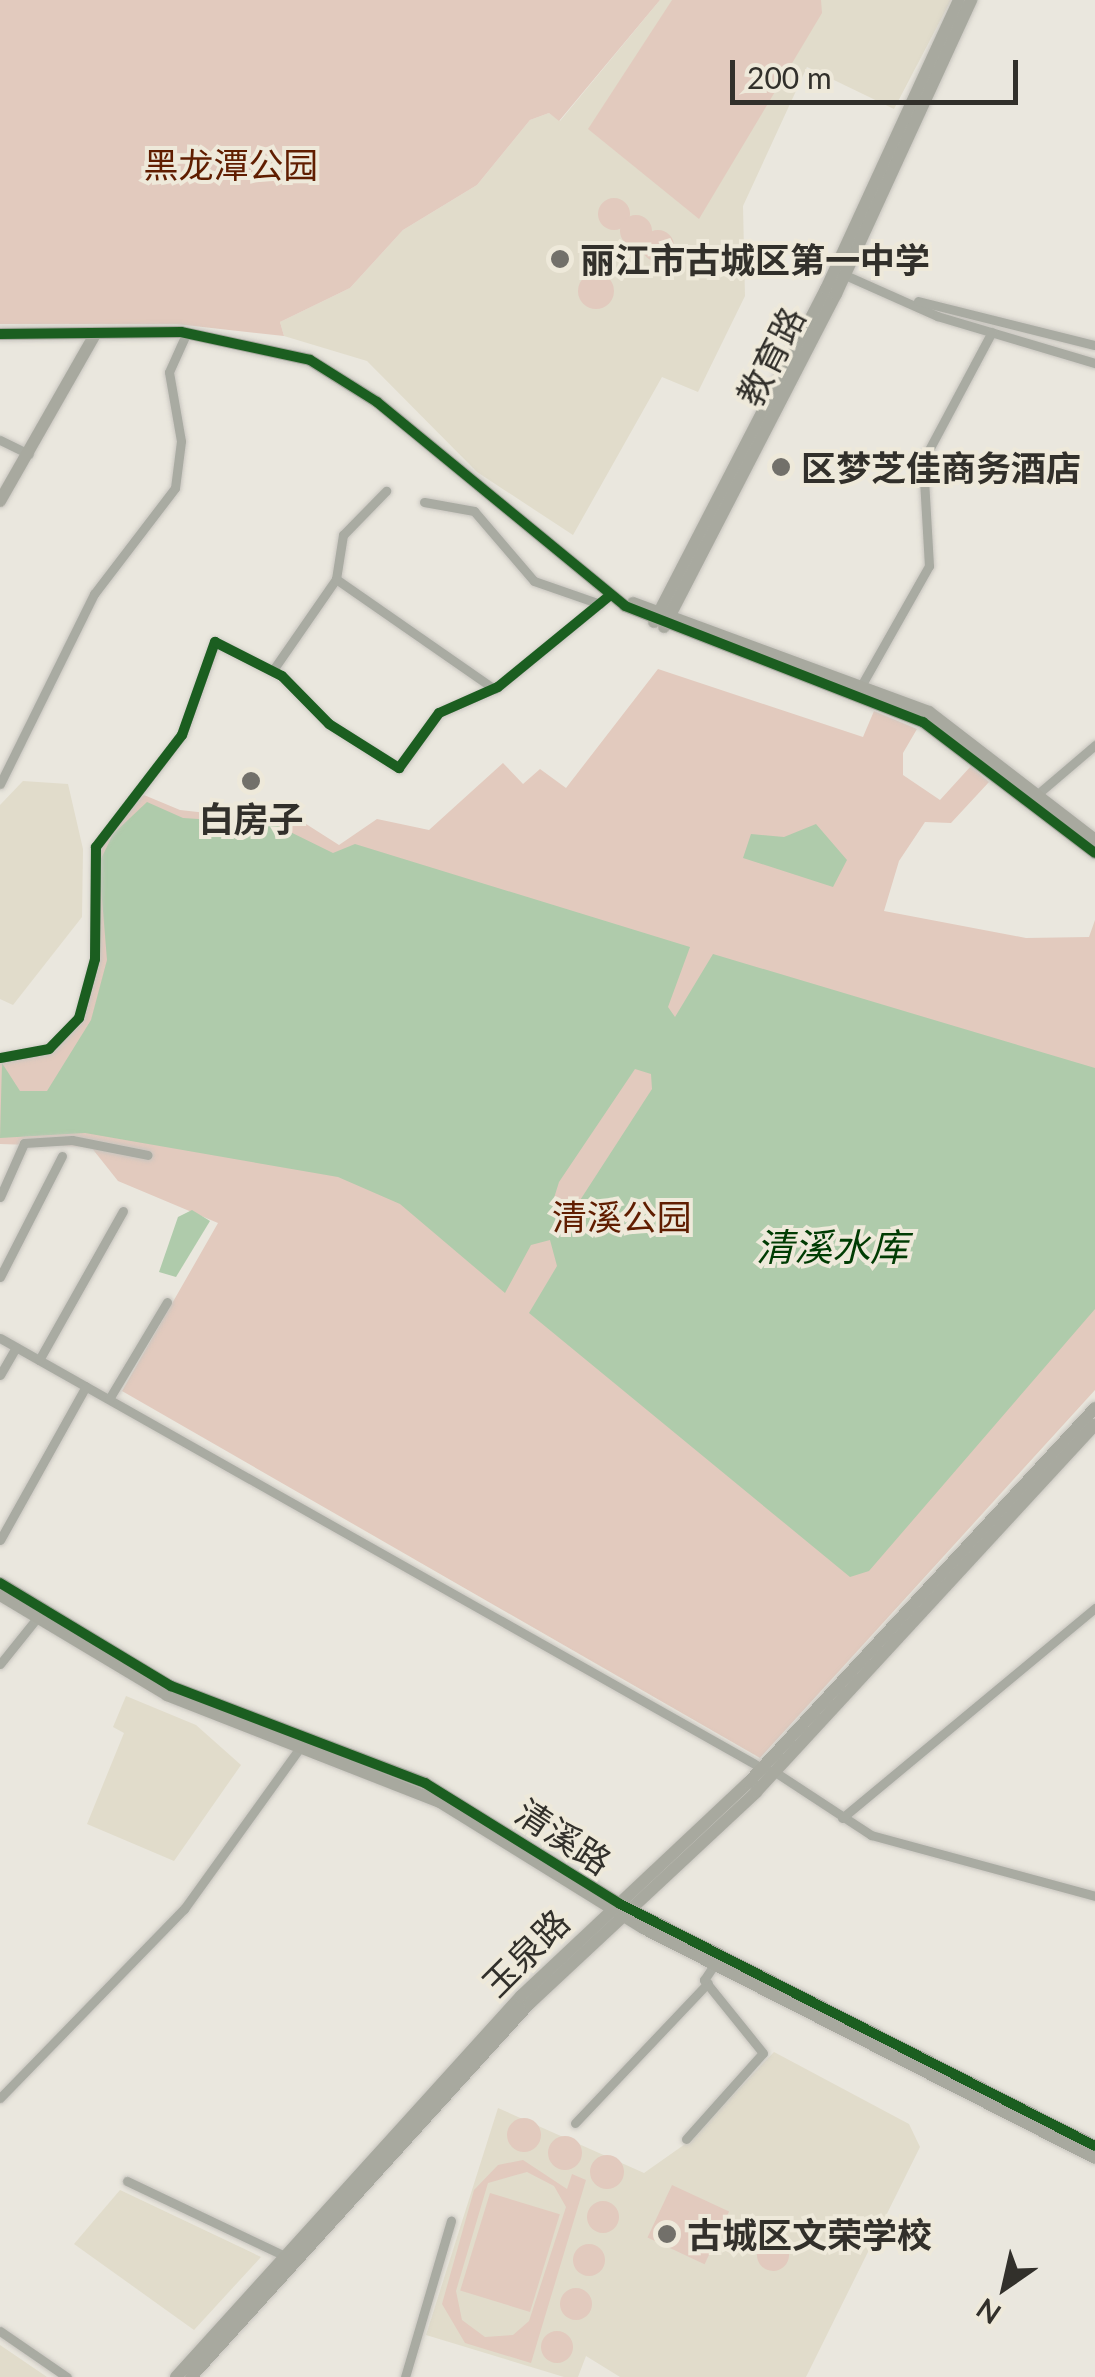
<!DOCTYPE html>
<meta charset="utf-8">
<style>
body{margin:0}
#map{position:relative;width:1095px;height:2377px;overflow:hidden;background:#eae7de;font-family:Lato,"Noto Sans SC",sans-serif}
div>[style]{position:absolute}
.built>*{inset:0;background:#e1dccb}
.green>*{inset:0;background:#e2cabe;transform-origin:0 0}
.round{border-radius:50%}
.water>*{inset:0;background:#afcbab}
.roads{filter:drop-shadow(0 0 2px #c8c5bf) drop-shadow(0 0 2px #c8c5bf)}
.street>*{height:9px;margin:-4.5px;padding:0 4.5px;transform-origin:4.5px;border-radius:4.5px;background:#a9aba2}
.secondary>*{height:12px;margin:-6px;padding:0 6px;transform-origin:6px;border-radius:6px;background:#a8a99f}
.cycleway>*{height:10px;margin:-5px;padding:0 5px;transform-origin:5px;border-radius:5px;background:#1b5e20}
.dots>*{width:28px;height:28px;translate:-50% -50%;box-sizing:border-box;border:5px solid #eee9da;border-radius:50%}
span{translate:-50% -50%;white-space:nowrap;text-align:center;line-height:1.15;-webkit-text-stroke:8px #eee9da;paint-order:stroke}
.park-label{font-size:35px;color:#601d00}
.poi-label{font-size:35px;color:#32302b;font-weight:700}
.left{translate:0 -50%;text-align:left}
.street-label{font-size:35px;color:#32302b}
.water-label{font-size:38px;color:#003c03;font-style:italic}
.north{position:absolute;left:955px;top:2237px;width:100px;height:100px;-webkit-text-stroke:8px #eee9da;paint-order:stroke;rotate:214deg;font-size:28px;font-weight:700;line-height:40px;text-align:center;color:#32302b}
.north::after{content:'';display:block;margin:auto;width:35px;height:45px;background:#32302b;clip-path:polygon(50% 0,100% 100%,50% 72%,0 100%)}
.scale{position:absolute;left:730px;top:60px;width:288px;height:45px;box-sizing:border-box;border:5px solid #32302b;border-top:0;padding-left:12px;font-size:30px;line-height:35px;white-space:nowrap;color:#32302b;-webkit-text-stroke:8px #eee9da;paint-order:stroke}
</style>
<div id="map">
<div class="built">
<div style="clip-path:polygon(660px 0,951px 0,894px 109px,807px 67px,743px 206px,745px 296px,698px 392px,662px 377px,573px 535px,477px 472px,367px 361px,284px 336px,280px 322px,350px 288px,403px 230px,477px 185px,530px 120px,549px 113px,560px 121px)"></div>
<div style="clip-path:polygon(23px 781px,68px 784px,83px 849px,82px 917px,13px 1005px,0 999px,0 805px)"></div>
<div style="clip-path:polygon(126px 1696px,196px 1725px,241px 1765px,174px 1861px,87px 1824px,124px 1733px,113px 1727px)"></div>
<div style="clip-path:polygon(774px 2052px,909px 2124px,920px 2147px,806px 2377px,620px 2377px,586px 2356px,578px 2377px,564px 2377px,426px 2335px,498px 2108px,644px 2173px,688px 2142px)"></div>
<div style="clip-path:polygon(120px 2190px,261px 2257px,194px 2330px,74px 2244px)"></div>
<div style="clip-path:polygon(0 2345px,47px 2377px,0 2377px)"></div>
</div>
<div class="green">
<div style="clip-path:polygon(0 0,660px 0,559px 121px,549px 113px,530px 120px,477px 185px,403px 230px,350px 288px,280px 322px,284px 336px,176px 324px,0 324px)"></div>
<div style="clip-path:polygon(672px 0,821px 0,822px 13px,699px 219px,588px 129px)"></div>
<div class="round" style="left:598px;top:198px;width:32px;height:32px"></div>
<div class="round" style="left:620px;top:215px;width:32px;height:32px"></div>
<div class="round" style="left:642px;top:230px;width:32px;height:32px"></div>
<div class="round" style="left:578px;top:273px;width:36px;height:36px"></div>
<div style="clip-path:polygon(658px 669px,863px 737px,874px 711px,917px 729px,903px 753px,903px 775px,940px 800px,971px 766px,989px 782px,951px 823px,925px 822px,899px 861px,884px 911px,1026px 938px,1089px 937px,1095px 920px,1095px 1390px,760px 1758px,122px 1391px,218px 1223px,118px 1181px,91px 1147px,0 1144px,0 1061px,52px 1053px,81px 1024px,98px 966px,97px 859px,116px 820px,144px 795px,180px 810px,306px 824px,339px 845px,377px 819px,429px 830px,503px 763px,523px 784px,540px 769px,566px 788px)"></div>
<div class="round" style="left:507px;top:2118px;width:34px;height:34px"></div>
<div class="round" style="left:548px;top:2136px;width:34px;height:34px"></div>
<div class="round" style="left:590px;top:2155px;width:34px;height:34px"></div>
<div style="clip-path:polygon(evenodd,523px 2160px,567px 2189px,572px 2174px,586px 2180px,531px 2363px,465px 2343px,442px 2304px,474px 2190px,498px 2165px,523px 2160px,527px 2172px,554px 2186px,566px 2207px,529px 2321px,513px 2335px,485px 2337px,462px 2320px,456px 2291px,488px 2183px,527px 2172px)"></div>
<div style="left:672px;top:2185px;width:63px;height:58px;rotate:25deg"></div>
<div style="left:490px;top:2193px;width:73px;height:102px;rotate:17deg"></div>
<div class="round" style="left:587px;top:2201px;width:32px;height:32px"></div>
<div class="round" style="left:757px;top:2239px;width:32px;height:32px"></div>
<div class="round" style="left:573px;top:2244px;width:32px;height:32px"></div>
<div class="round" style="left:560px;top:2288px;width:32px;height:32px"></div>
<div class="round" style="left:541px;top:2331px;width:32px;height:32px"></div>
</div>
<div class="water">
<div style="clip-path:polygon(evenodd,147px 802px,183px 818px,274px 824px,333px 853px,355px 844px,690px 947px,668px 1007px,675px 1017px,713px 954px,1095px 1068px,1095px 1309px,869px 1571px,850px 1577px,529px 1313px,557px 1266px,550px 1240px,531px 1245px,505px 1293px,400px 1204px,338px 1177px,85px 1133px,0 1138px,2px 1063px,20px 1091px,47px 1091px,91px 1020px,107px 960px,99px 863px,113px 834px,147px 802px,635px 1069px,651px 1074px,652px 1089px,575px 1208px,565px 1211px,554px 1198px,559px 1182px,635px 1069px)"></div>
<div style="clip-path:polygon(816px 824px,847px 860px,833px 887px,743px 858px,751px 834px,784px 837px)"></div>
<div style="clip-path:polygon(192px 1210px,210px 1221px,176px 1277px,159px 1272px,178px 1217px)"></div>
</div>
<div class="roads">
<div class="street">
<div style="left:845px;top:275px;width:101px;rotate:24deg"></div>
<div style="left:937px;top:316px;width:165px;rotate:16.6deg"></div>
<div style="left:918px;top:301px;width:182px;rotate:14deg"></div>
<div style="left:0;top:440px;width:32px;rotate:26deg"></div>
<div style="left:424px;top:502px;width:51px;rotate:10.2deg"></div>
<div style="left:474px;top:511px;width:92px;rotate:49.4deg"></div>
<div style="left:534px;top:581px;width:70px;rotate:19.2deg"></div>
<div style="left:336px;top:579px;width:193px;rotate:34.8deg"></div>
<div style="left:273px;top:670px;width:111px;rotate:-55.3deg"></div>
<div style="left:336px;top:579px;width:45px;rotate:-81deg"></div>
<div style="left:343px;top:535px;width:62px;rotate:-45.7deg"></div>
<div style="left:861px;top:686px;width:138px;rotate:-60.5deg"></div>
<div style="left:929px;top:566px;width:105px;rotate:-93.3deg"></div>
<div style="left:923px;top:461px;width:146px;rotate:-61.9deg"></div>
<div style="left:0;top:784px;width:212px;rotate:-63.7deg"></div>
<div style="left:94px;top:594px;width:133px;rotate:-52.6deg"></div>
<div style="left:175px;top:488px;width:47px;rotate:-82.7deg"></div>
<div style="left:181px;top:441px;width:70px;rotate:-99.9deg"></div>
<div style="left:169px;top:372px;width:44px;rotate:-65.8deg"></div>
<div style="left:1033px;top:798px;width:82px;rotate:-40.5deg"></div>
<div style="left:0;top:1058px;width:50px;rotate:-10.4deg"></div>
<div style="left:49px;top:1049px;width:43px;rotate:-45.9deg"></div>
<div style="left:79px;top:1018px;width:61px;rotate:-74.8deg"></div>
<div style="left:95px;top:959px;width:112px;rotate:-89.5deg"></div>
<div style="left:96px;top:847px;width:141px;rotate:-52.5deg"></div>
<div style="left:182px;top:735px;width:99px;rotate:-70.5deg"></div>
<div style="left:215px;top:642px;width:75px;rotate:26.9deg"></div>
<div style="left:282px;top:676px;width:67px;rotate:45.6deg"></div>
<div style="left:329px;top:724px;width:83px;rotate:32.2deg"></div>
<div style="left:399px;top:768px;width:68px;rotate:-54deg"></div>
<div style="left:439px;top:713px;width:64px;rotate:-23.8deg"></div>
<div style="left:498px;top:687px;width:144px;rotate:-39.3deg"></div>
<div style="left:0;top:1197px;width:59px;rotate:-66deg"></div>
<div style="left:24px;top:1143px;width:48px;rotate:-3.6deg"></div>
<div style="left:72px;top:1140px;width:77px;rotate:11.2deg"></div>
<div style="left:0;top:1277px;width:136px;rotate:-62.9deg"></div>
<div style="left:0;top:1338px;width:875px;rotate:29.44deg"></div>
<div style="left:39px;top:1360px;width:171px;rotate:-60.6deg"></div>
<div style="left:0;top:1375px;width:32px;rotate:-60deg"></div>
<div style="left:109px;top:1399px;width:113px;rotate:-59.1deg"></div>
<div style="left:0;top:1540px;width:176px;rotate:-60.8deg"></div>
<div style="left:0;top:1664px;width:59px;rotate:-51.2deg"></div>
<div style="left:775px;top:1772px;width:115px;rotate:33.3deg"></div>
<div style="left:871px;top:1835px;width:232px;rotate:15.2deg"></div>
<div style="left:842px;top:1818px;width:329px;rotate:-39.7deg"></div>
<div style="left:0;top:2098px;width:264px;rotate:-45.8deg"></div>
<div style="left:184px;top:1909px;width:201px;rotate:-54.3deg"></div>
<div style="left:575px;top:2123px;width:193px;rotate:-46.5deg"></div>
<div style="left:686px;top:2139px;width:115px;rotate:-48.2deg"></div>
<div style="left:763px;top:2053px;width:94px;rotate:-128.9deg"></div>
<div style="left:704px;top:1980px;width:18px;rotate:-56deg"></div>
<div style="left:127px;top:2181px;width:175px;rotate:25.4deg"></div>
<div style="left:0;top:2331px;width:81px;rotate:34.5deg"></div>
<div style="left:405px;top:2377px;width:163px;rotate:-73.6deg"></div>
</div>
<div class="secondary">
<div style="left:0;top:334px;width:181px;rotate:-0.6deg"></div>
<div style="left:181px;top:332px;width:132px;rotate:12.2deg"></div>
<div style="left:310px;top:360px;width:79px;rotate:32.1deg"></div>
<div style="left:377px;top:402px;width:321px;rotate:39.4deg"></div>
<div style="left:625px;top:606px;width:320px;rotate:21.3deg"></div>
<div style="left:923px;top:722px;width:216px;rotate:37.3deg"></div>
<div style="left:0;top:501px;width:193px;rotate:-60.3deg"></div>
<div style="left:633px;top:603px;width:315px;rotate:20.2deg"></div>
<div style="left:929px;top:712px;width:210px;rotate:37.6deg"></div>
<div style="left:654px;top:622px;width:375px;rotate:-62.7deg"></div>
<div style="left:826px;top:289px;width:318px;rotate:-65.3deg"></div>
<div style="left:664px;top:627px;width:375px;rotate:-62.7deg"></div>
<div style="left:836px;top:294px;width:324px;rotate:-65.3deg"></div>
<div style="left:0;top:1583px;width:200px;rotate:31.1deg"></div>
<div style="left:171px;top:1686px;width:272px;rotate:20.9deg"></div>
<div style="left:425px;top:1783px;width:229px;rotate:31.8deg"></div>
<div style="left:620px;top:1904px;width:533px;rotate:27deg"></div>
<div style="left:0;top:1595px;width:195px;rotate:30.9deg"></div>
<div style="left:167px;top:1695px;width:293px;rotate:21.4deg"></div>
<div style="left:440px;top:1802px;width:239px;rotate:31.8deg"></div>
<div style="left:643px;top:1928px;width:507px;rotate:26.97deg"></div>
<div style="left:176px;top:2377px;width:514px;rotate:-47.84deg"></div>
<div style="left:521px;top:1996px;width:311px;rotate:-43.2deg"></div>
<div style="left:748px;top:1783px;width:511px;rotate:-47.22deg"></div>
<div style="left:191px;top:2377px;width:503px;rotate:-47.82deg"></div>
<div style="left:529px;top:2004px;width:311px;rotate:-43deg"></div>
<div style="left:756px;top:1792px;width:500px;rotate:-47.3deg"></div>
</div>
</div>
<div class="cycleway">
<div style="left:0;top:334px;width:181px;rotate:-0.6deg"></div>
<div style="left:181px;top:332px;width:132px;rotate:12.2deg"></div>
<div style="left:310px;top:360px;width:79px;rotate:32.1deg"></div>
<div style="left:377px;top:402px;width:321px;rotate:39.4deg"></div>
<div style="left:625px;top:606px;width:320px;rotate:21.3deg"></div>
<div style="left:923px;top:722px;width:216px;rotate:37.3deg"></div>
<div style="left:0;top:1058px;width:50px;rotate:-10.4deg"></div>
<div style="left:49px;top:1049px;width:43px;rotate:-45.9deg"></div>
<div style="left:79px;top:1018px;width:61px;rotate:-74.8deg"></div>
<div style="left:95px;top:959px;width:112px;rotate:-89.5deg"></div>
<div style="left:96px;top:847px;width:141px;rotate:-52.5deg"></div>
<div style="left:182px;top:735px;width:99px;rotate:-70.5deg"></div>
<div style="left:215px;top:642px;width:75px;rotate:26.9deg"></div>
<div style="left:282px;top:676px;width:67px;rotate:45.6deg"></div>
<div style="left:329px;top:724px;width:83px;rotate:32.2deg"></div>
<div style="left:399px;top:768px;width:68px;rotate:-54deg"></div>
<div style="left:439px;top:713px;width:64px;rotate:-23.8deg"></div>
<div style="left:498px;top:687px;width:144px;rotate:-39.3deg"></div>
<div style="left:0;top:1583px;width:200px;rotate:31.1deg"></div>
<div style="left:171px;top:1686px;width:272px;rotate:20.9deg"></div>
<div style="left:425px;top:1783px;width:229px;rotate:31.8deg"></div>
<div style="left:620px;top:1904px;width:533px;rotate:27deg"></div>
</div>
<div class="dots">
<div style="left:560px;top:259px;background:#72706a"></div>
<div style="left:781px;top:467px;background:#72706a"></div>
<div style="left:251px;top:781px;background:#72706a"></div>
<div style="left:667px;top:2234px;background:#72706a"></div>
</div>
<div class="park-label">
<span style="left:231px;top:164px">黑龙潭公园</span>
<span style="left:622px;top:1216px">清溪公园</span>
</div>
<div class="poi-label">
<span class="left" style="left:580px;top:259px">丽江市古城区第一中学</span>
<span class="left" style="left:801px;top:467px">区梦芝佳商务酒店</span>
<span style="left:251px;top:818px">白房子</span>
<span class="left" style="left:687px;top:2234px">古城区文荣学校</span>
</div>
<div class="street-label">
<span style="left:770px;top:356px;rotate:-63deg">教育路</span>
<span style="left:564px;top:1836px;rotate:33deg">清溪路</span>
<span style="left:525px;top:1952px;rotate:-45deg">玉泉路</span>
</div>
<div class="water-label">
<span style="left:832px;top:1247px">清溪水库</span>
</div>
<div class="north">N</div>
<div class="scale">200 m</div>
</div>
